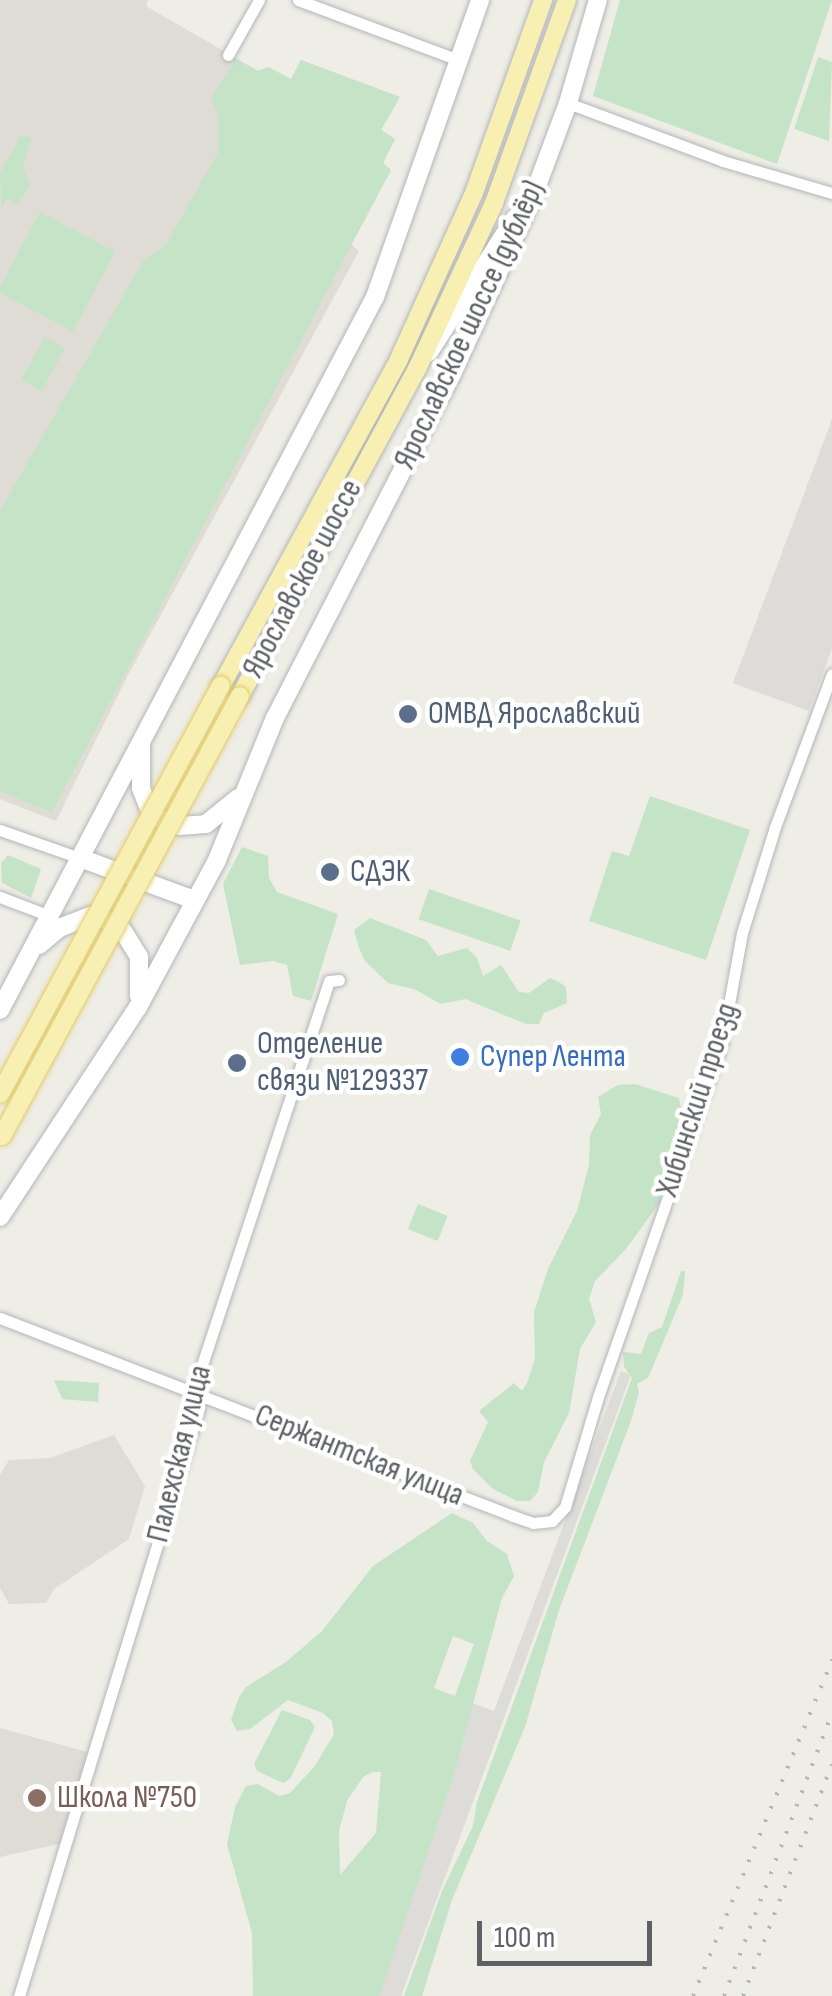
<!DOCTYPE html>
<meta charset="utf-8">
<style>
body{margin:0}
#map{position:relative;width:832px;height:1996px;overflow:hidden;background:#eeede6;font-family:"Sofia Sans Condensed",sans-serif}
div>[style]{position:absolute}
.industrial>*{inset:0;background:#dddcd8}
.education>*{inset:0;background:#dedcd4}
.green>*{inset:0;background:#c5e3c7;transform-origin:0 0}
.roads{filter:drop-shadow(0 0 2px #b3b5b9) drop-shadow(0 0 2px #b3b5b9)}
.street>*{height:11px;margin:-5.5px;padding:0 5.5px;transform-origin:5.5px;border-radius:5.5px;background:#fff}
.secondary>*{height:18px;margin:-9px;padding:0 9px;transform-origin:9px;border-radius:9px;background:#fff}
.primary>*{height:18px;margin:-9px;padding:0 9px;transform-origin:9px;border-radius:9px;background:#f7f0b2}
.rail>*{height:4px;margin-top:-2px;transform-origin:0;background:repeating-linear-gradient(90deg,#b5b6b6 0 2.5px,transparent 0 14.5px)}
.bridges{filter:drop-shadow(0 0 2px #e3ca6a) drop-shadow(0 0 2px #e3ca6a)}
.primary-bridge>*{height:18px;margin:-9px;padding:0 9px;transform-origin:9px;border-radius:9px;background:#f7f0b2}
.dots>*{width:28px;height:28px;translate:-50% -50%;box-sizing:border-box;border:5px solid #fff;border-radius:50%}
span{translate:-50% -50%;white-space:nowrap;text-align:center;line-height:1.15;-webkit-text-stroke:9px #fff;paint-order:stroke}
.street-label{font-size:32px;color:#5d6064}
.service-label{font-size:32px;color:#4e5e75}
.left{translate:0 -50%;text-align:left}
.shop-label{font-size:32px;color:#366cbe}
.education-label{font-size:32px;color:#785e54}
.scale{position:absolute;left:477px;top:1921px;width:175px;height:45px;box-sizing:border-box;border:5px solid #5d6064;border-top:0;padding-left:12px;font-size:30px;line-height:35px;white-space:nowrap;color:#5d6064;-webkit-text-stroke:8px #fff;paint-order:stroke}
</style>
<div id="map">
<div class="industrial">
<div style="clip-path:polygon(832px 419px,832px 648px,809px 711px,733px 683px)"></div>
<div style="clip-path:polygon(621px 1371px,631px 1375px,401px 1996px,344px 1996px,472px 1703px,494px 1711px)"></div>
</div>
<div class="education">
<div style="clip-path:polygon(0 0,148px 0,146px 6px,258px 71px,268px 67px,291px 79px,301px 60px,400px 97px,381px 130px,395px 139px,383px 163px,391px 170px,351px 244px,359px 251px,127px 677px,56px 821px,0 799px)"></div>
<div style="clip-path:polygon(114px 1435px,145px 1486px,129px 1539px,54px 1589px,46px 1603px,9px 1604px,0 1588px,0 1475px,9px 1460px,50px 1458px)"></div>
<div style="clip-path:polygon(0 1728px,87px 1752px,59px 1844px,0 1857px)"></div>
</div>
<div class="green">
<div style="clip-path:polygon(620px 0,832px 0,777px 164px,593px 96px)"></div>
<div style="clip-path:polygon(818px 57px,832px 62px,829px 141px,794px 129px)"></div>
<div style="clip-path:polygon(236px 59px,258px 71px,268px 67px,291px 79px,301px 60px,400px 97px,381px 130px,395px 139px,383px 163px,391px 170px,52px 812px,0 791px,0 511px,143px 261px,165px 246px,218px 153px,218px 116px,211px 98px)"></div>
<div style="clip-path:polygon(20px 137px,32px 137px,23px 167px,30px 185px,22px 198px,14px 205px,8px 197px,2px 208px,0 173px)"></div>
<div style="left:40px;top:212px;width:85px;height:90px;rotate:28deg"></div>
<div style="left:45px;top:337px;width:23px;height:49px;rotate:29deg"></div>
<div style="clip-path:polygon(650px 796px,750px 830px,706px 960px,589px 921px,612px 851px,629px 856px)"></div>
<div style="clip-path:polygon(242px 847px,268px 856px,269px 878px,277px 892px,338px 914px,311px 1001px,293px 996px,287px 965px,273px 961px,240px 965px,223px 884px)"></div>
<div style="clip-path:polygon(8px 855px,41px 869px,31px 898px,2px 883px,1px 863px)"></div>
<div style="left:429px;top:889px;width:97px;height:32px;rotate:19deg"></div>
<div style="clip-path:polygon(370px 918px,426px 940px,438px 956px,467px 948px,477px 958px,483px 976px,501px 965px,519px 992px,529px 993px,550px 978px,559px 982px,566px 987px,567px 1003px,544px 1013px,539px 1024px,526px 1024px,465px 999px,441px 1004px,414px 989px,388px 983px,365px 961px,359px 948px,354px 930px)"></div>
<div style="clip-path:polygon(635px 1084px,679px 1098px,685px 1126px,668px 1160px,660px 1202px,626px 1249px,595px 1281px,589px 1299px,596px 1322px,580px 1349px,569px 1413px,544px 1462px,538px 1492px,530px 1501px,517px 1501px,493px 1489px,473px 1469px,470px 1461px,488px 1422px,479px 1411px,514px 1383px,522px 1391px,527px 1383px,535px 1359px,534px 1312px,548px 1269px,577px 1211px,589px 1165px,590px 1135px,601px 1114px,598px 1097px,618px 1085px)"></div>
<div style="left:418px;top:1204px;width:32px;height:27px;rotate:22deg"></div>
<div style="clip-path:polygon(681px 1271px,685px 1271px,683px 1295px,648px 1378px,637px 1384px,639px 1392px,631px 1421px,559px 1610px,525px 1727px,452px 1900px,422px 1996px,404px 1996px,442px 1891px,473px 1826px,477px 1802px,632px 1378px,624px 1367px,623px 1352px,641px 1354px,649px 1333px,662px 1327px)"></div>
<div style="clip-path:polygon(54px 1380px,99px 1383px,98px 1402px,62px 1399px)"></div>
<div style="clip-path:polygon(evenodd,452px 1513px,473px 1523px,487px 1541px,507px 1554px,514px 1576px,502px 1598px,450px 1788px,379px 1996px,253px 1996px,252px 1933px,227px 1844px,235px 1807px,246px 1786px,258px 1784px,279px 1796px,290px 1793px,315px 1766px,334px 1734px,332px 1721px,323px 1713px,288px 1700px,250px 1729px,237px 1731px,231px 1720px,239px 1697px,246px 1687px,286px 1662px,322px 1631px,373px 1566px,452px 1513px,453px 1636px,474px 1644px,455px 1696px,434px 1688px,453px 1636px,452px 1513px,373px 1772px,381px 1772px,376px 1833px,340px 1875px,339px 1831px,347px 1801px,363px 1777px,373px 1772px)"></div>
<div style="clip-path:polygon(282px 1710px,310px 1720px,315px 1727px,290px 1779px,283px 1783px,257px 1771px,254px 1764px)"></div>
</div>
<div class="roads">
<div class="street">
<div style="left:298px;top:0;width:174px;rotate:20.5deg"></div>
<div style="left:228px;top:55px;width:63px;rotate:-60.6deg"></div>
<div style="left:568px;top:103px;width:165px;rotate:20.5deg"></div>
<div style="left:723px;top:161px;width:114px;rotate:16.4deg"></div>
<div style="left:0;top:830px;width:85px;rotate:19.3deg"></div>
<div style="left:0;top:897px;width:53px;rotate:20.8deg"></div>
<div style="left:0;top:1318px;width:550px;rotate:21.1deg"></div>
<div style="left:513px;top:1516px;width:21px;rotate:19deg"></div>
<div style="left:533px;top:1523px;width:19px;rotate:-6deg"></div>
<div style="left:552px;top:1521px;width:19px;rotate:-47deg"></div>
<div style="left:565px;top:1507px;width:115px;rotate:-73.3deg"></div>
<div style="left:598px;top:1397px;width:376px;rotate:-70.7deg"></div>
<div style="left:722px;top:1042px;width:111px;rotate:-79.6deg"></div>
<div style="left:742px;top:933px;width:111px;rotate:-72.7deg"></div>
<div style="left:775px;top:827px;width:163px;rotate:-69.6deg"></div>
<div style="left:19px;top:1996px;width:615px;rotate:-72.98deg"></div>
<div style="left:199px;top:1408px;width:28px;rotate:-94deg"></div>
<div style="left:197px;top:1380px;width:420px;rotate:-71.7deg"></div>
<div style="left:329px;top:981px;width:10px;rotate:-6deg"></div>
</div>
<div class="secondary">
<div style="left:429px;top:352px;width:159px;rotate:-57.3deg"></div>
<div style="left:141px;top:746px;width:42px;rotate:90deg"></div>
<div style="left:141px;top:788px;width:25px;rotate:69deg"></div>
<div style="left:150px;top:811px;width:13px;rotate:39deg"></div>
<div style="left:160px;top:819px;width:20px;rotate:20deg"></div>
<div style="left:179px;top:826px;width:27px;rotate:-4deg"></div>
<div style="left:206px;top:824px;width:41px;rotate:-39.1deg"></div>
<div style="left:80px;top:858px;width:121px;rotate:20.2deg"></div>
<div style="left:39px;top:945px;width:26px;rotate:-40deg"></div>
<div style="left:59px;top:928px;width:33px;rotate:-21deg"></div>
<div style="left:90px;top:916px;width:29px;rotate:14deg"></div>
<div style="left:118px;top:923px;width:40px;rotate:58deg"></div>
<div style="left:139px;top:957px;width:39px;rotate:90deg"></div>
<div style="left:0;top:1010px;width:806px;rotate:-62.26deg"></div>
<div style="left:375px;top:297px;width:315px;rotate:-70.5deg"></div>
<div style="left:0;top:1217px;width:251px;rotate:-56.7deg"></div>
<div style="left:138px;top:1007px;width:167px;rotate:-61.7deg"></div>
<div style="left:217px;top:860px;width:153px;rotate:-67.8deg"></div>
<div style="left:275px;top:718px;width:385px;rotate:-62.8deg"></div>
<div style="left:451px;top:376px;width:200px;rotate:-65.5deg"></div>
<div style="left:534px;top:194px;width:97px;rotate:-69.5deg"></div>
<div style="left:568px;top:103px;width:107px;rotate:-73.8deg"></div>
</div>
<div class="primary">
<div style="left:221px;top:686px;width:372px;rotate:-61.4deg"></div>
<div style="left:399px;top:359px;width:182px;rotate:-65.7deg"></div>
<div style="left:474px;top:193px;width:205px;rotate:-70.3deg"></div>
<div style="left:240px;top:696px;width:372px;rotate:-61.6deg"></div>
<div style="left:417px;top:369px;width:183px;rotate:-65.1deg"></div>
<div style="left:494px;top:203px;width:216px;rotate:-70.2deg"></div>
</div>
</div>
<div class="rail">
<div style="left:693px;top:1996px;width:364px;rotate:-67.5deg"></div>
<div style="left:724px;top:1996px;width:303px;rotate:-69.1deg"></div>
<div style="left:743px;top:1996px;width:248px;rotate:-69deg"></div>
</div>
<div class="bridges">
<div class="primary-bridge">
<div style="left:0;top:1094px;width:464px;rotate:-61.6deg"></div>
<div style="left:2px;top:1136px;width:500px;rotate:-61.59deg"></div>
</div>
</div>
<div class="dots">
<div style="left:408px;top:714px;background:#5c6f8a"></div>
<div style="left:330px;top:872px;background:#5c6f8a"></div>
<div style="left:460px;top:1057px;background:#3f7fe0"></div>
<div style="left:237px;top:1063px;background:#5c6f8a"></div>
<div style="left:37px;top:1798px;background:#8d6e63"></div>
</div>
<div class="street-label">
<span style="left:470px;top:325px;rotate:-65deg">Ярославское шоссе (дублёр)</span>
<span style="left:303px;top:579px;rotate:-62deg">Ярославское шоссе</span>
<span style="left:698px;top:1100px;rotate:-72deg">Хибинский проезд</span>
<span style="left:180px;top:1454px;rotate:-76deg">Палехская улица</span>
<span style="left:359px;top:1456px;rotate:22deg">Сержантская улица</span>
</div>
<div class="service-label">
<span class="left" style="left:428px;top:714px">ОМВД Ярославский</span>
<span class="left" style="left:350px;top:872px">СДЭК</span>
<span class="left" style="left:257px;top:1063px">Отделение<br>связи №129337</span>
</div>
<div class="shop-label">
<span class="left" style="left:480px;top:1057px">Супер Лента</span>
</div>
<div class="education-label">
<span class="left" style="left:57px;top:1798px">Школа №750</span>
</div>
<div class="scale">100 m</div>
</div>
